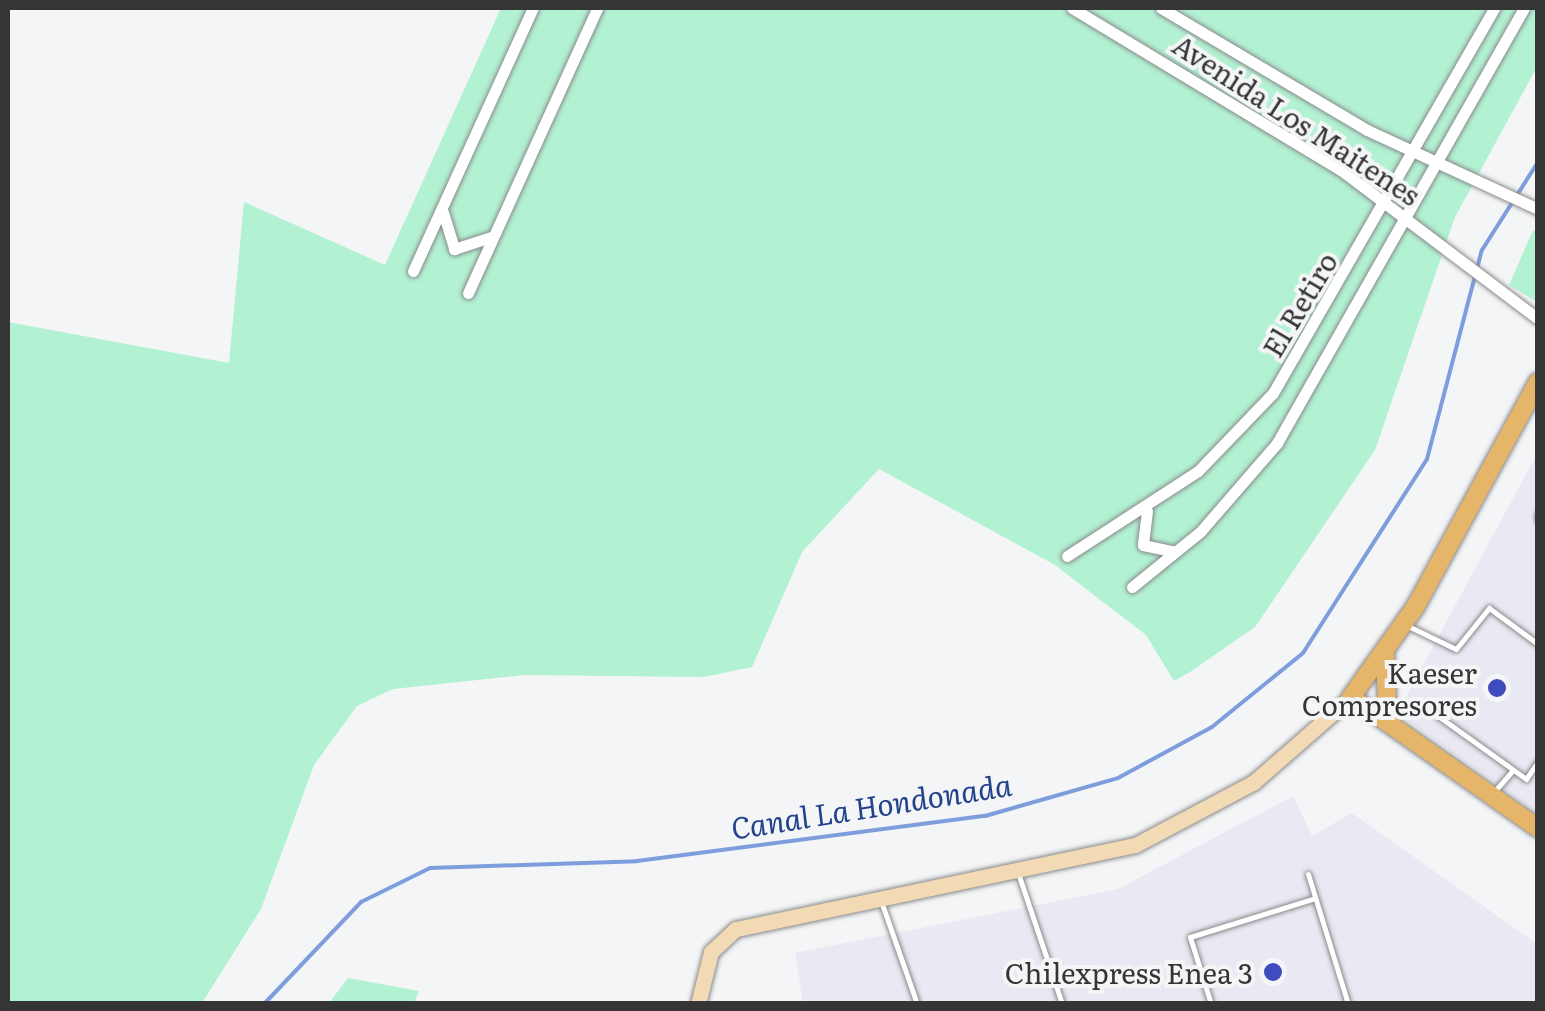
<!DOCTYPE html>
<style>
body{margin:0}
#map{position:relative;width:1545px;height:1011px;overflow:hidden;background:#f4f5f6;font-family:Literata,serif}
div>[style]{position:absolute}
.built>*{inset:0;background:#e8e9f2}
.green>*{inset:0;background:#b2f1d2}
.stream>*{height:4px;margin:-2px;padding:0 2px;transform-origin:2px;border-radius:2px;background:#7e9ddd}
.roads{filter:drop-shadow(0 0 2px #8a8a8c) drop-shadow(0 0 2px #8a8a8c)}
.lane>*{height:5px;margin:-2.5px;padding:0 2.5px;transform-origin:2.5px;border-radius:2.5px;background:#fff}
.street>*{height:11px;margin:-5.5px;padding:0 5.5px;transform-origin:5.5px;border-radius:5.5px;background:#fff}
.secondary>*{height:15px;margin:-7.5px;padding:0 7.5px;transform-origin:7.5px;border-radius:7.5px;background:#f2dab4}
.primary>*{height:18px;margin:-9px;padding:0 9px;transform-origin:9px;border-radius:9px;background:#e5b56a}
.dots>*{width:28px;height:28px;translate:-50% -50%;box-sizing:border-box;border:5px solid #f4f5f6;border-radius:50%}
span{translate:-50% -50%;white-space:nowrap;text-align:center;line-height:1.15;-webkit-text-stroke:8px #f4f5f6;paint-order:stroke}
.street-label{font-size:28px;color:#353536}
.poi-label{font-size:28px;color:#353536}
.right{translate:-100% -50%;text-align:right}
.water-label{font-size:30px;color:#22428d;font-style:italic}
.frame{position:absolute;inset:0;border:10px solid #353536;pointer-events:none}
</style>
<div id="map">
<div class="built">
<div style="clip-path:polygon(1537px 454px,1537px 813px,1397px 713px)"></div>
<div style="clip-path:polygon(1293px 796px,1312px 836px,1352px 813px,1537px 944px,1537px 1003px,803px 1003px,795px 953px,1118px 889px)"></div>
</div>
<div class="green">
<div style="clip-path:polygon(501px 8px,1537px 8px,1537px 67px,1455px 217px,1375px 450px,1255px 627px,1190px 672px,1174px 681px,1146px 635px,1055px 565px,879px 469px,802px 552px,752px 667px,704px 677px,524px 675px,393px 689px,357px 706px,314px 765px,261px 909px,202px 1003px,8px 1003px,8px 322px,229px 363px,244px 202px,385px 265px)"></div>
<div style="clip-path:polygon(1533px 230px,1537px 233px,1537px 302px,1509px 285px)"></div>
<div style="clip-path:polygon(348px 978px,419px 991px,414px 1003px,329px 1003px)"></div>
</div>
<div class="stream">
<div style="left:264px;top:1004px;width:141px;rotate:-46.4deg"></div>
<div style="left:361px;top:902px;width:77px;rotate:-26.2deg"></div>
<div style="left:430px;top:868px;width:207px;rotate:-1.9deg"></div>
<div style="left:637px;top:861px;width:351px;rotate:-7.4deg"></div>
<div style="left:985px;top:816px;width:138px;rotate:-15.9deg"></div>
<div style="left:1118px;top:778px;width:107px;rotate:-28.5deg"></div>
<div style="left:1212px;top:727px;width:117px;rotate:-39.1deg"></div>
<div style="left:1303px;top:653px;width:230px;rotate:-57.4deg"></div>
<div style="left:1427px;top:459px;width:216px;rotate:-75.3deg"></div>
<div style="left:1482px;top:250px;width:104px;rotate:-57.5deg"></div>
</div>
<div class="roads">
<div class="lane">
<div style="left:1538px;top:514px;width:6px;rotate:90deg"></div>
<div style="left:1408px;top:626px;width:53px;rotate:25.6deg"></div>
<div style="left:1456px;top:649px;width:53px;rotate:-51.2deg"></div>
<div style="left:1489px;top:608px;width:61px;rotate:36.3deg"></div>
<div style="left:1427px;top:708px;width:122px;rotate:35.6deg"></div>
<div style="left:1526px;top:779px;width:21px;rotate:-55deg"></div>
<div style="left:1493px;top:793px;width:29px;rotate:-49deg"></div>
<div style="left:1308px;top:874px;width:136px;rotate:72.9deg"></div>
<div style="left:1019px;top:876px;width:135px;rotate:71.4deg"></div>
<div style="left:881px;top:901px;width:109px;rotate:70.7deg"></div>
<div style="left:1211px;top:1004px;width:70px;rotate:-107.4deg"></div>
<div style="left:1190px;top:937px;width:131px;rotate:-17.3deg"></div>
</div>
<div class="street">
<div style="left:1072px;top:8px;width:319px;rotate:31.1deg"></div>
<div style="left:1345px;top:173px;width:242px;rotate:37.1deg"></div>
<div style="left:1161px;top:8px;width:239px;rotate:30.6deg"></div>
<div style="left:1367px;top:130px;width:188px;rotate:24.8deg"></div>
<div style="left:443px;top:212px;width:39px;rotate:73deg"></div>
<div style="left:454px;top:249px;width:40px;rotate:-18deg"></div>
<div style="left:413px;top:271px;width:289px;rotate:-65.5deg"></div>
<div style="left:468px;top:293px;width:313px;rotate:-65.6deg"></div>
<div style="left:1147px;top:511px;width:34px;rotate:97deg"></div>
<div style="left:1143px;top:545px;width:33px;rotate:12deg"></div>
<div style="left:1067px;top:556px;width:156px;rotate:-33deg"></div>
<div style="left:1198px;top:471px;width:108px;rotate:-46.1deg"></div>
<div style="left:1273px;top:393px;width:444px;rotate:-60.1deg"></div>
<div style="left:1132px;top:587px;width:87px;rotate:-39deg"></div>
<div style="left:1200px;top:532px;width:118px;rotate:-49.1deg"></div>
<div style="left:1277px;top:443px;width:500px;rotate:-60.41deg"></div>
</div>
<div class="secondary">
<div style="left:698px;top:1004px;width:54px;rotate:-76deg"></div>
<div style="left:711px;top:952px;width:34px;rotate:-43deg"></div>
<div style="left:736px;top:929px;width:408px;rotate:-11.9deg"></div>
<div style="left:1135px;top:845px;width:135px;rotate:-27.9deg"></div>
<div style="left:1254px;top:782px;width:129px;rotate:-41.2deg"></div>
</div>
<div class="primary">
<div style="left:1538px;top:382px;width:255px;rotate:118.6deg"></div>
<div style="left:1416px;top:606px;width:112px;rotate:125.5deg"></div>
<div style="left:1351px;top:697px;width:228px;rotate:35deg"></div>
<div style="left:1385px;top:654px;width:69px;rotate:87.5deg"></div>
</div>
</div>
<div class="dots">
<div style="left:1497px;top:688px;background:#404bbf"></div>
<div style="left:1273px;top:972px;background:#404bbf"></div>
</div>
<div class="street-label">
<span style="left:1297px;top:119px;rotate:33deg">Avenida Los Maitenes</span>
<span style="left:1299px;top:304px;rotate:-59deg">El Retiro</span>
</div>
<div class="poi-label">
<span class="right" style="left:1477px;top:688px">Kaeser<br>Compresores</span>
<span class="right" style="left:1253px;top:972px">Chilexpress Enea 3</span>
</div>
<div class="water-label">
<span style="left:871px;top:805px;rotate:-9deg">Canal La Hondonada</span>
</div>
<div class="frame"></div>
</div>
